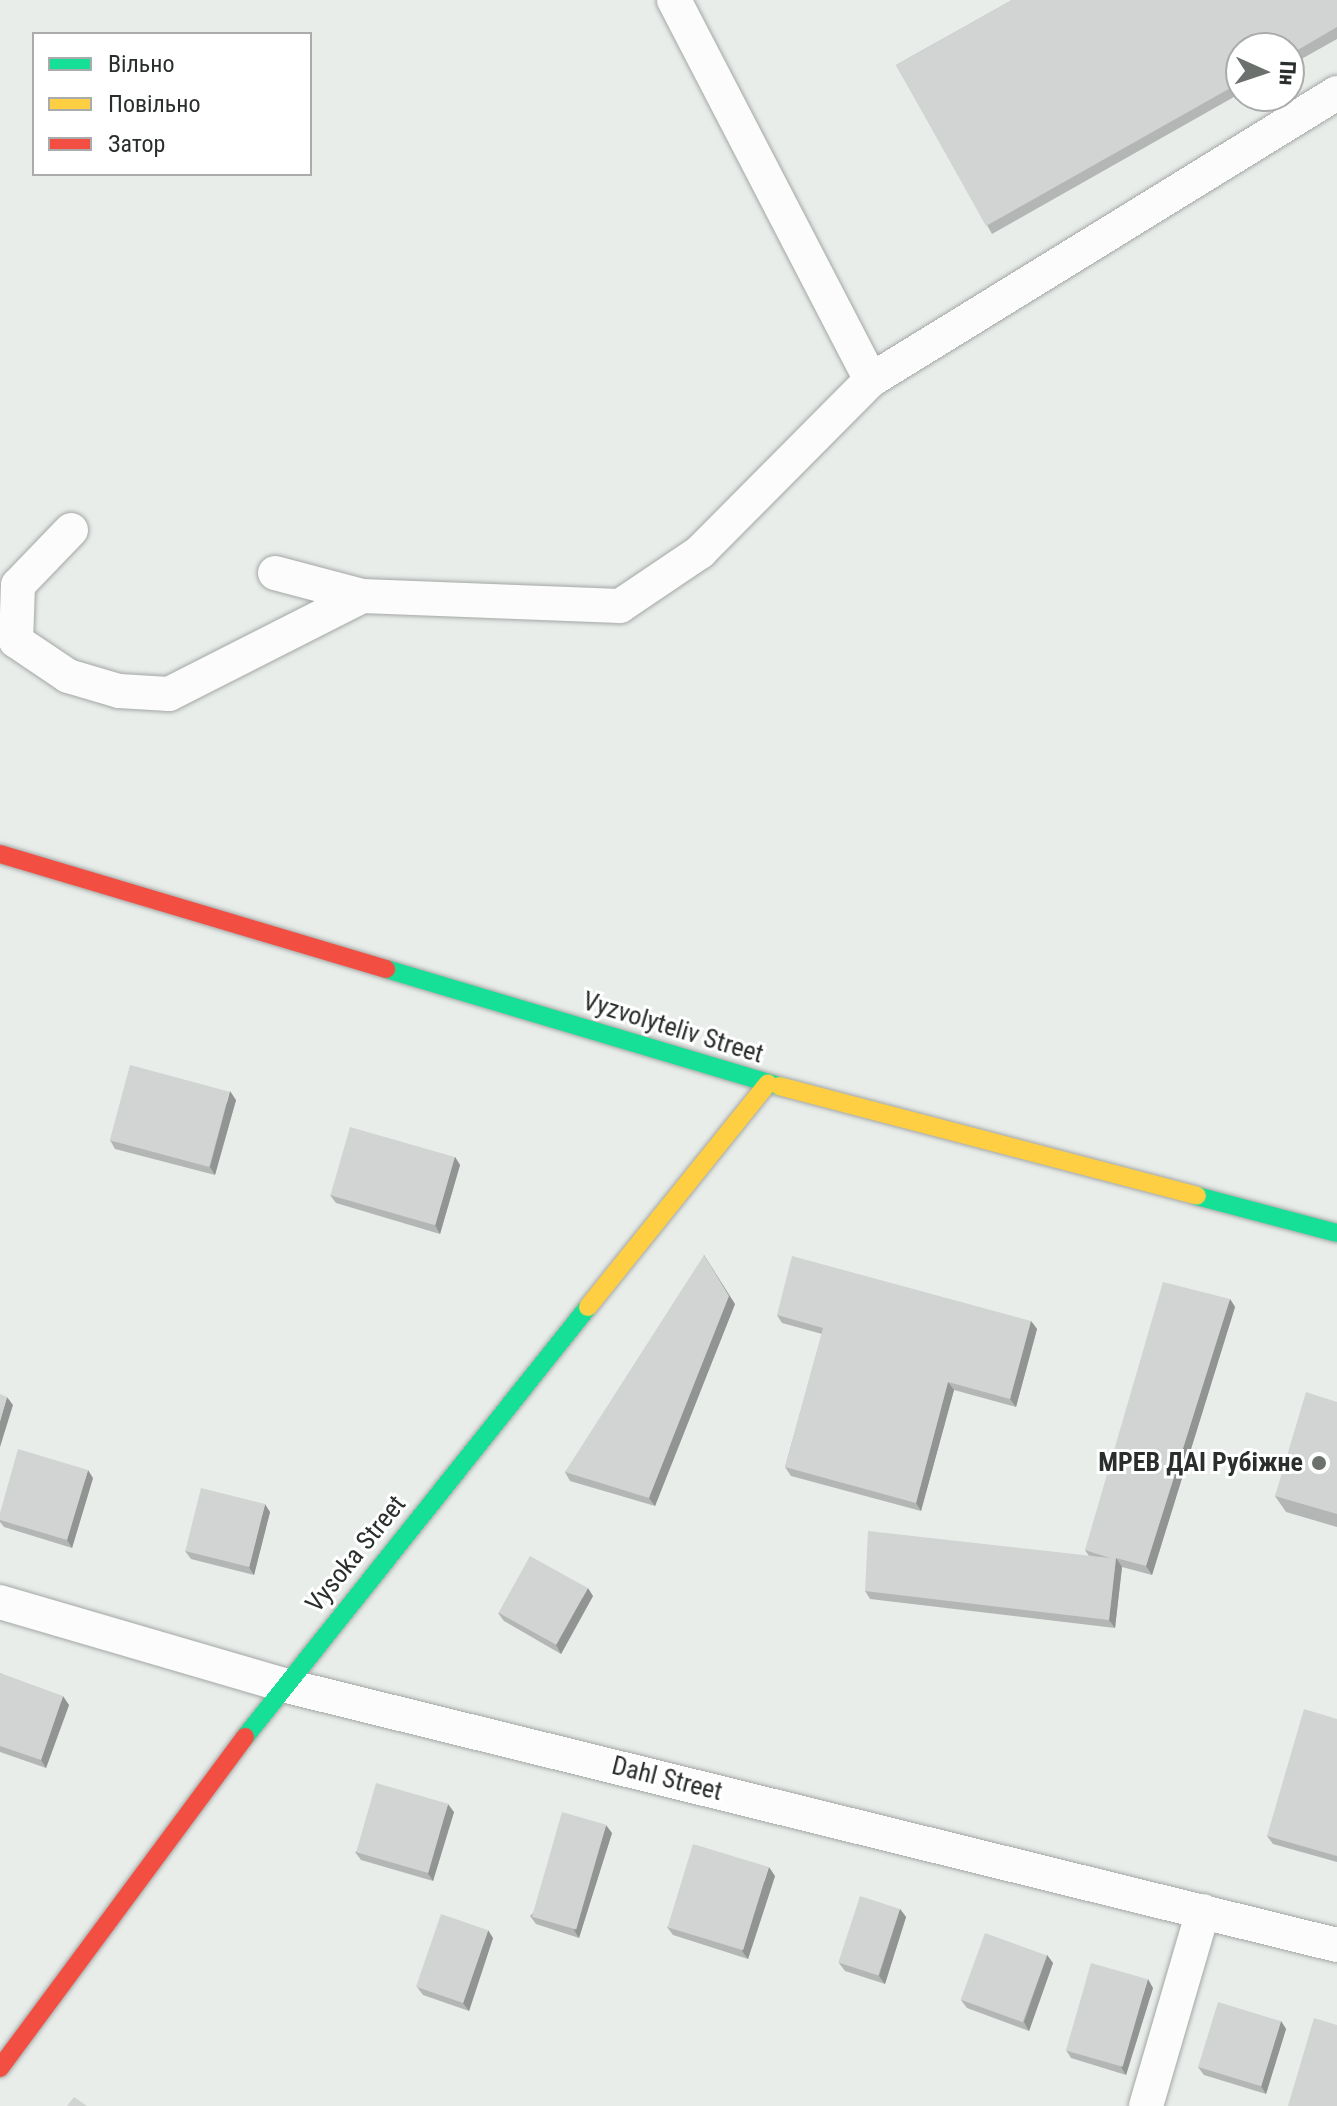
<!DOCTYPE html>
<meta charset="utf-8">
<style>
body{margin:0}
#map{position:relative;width:1337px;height:2106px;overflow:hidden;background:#e8edea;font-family:"Roboto Condensed",sans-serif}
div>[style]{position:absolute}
.roads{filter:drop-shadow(0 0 2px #a4a7a5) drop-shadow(0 0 2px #a4a7a5)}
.lane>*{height:34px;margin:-17px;padding:0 17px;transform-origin:17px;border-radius:17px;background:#fcfcfc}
.fast>*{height:18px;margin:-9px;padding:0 9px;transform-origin:9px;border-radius:9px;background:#16e098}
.slow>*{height:18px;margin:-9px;padding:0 9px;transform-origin:9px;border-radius:9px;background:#ffcf43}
.jam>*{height:18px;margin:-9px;padding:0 9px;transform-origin:9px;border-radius:9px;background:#f24e42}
.wall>*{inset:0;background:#b4b6b5}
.shaded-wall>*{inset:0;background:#929493}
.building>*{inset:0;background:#d1d4d2;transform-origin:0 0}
.dots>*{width:22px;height:22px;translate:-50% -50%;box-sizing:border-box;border:4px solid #fff;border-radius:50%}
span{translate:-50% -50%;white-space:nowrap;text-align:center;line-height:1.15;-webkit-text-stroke:6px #fff;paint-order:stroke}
.street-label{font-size:26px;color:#2a2e2c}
.poi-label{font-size:26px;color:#2a2e2c;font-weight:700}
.right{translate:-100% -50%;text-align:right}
.legend{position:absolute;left:32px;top:32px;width:280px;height:144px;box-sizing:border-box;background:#fff;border:2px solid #aaabab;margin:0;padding:10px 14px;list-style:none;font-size:24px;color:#2a2e2c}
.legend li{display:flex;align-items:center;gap:16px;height:40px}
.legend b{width:40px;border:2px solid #aaabab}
.north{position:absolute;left:1225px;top:32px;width:80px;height:80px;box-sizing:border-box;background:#fff;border:2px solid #aaabab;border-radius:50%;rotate:93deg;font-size:22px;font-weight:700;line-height:32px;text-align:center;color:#2a2e2c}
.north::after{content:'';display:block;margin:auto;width:28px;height:36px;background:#6c716e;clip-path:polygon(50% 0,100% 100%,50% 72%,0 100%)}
</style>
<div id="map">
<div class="roads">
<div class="lane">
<div style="left:674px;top:0;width:428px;rotate:62.6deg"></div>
<div style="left:71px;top:530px;width:76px;rotate:133.9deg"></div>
<div style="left:18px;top:585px;width:56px;rotate:92deg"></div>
<div style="left:16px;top:641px;width:63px;rotate:33.9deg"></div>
<div style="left:68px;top:676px;width:53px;rotate:16.4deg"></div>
<div style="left:119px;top:691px;width:50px;rotate:3.4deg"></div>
<div style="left:169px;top:694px;width:216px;rotate:-26.9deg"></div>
<div style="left:362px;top:596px;width:258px;rotate:2.2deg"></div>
<div style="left:620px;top:606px;width:97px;rotate:-34deg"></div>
<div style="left:700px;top:552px;width:243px;rotate:-45.2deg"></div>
<div style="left:871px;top:380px;width:547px;rotate:-31.63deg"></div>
<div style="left:275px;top:573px;width:90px;rotate:14.8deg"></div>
<div style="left:0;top:1602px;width:295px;rotate:16.3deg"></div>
<div style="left:283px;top:1685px;width:1086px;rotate:13.86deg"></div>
<div style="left:1146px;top:2106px;width:203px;rotate:-73.7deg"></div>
</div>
<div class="fast">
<div style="left:386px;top:969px;width:410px;rotate:16.6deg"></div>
<div style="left:1197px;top:1196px;width:145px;rotate:14.8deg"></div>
<div style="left:245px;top:1737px;width:550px;rotate:-51.42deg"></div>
</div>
<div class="slow">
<div style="left:779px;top:1086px;width:432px;rotate:14.7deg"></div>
<div style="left:588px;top:1307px;width:287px;rotate:-51.2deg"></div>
</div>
<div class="jam">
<div style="left:0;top:854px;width:403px;rotate:16.6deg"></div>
<div style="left:0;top:2068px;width:412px;rotate:-53.5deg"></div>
</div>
</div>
<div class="wall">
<div style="clip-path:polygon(1012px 0,1337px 0,1337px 39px,1289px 66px,1289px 48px,1241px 48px,1241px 93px,992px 234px,896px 65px)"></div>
<div style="clip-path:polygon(236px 1100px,215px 1175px,115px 1149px,110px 1140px)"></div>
<div style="clip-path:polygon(455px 1157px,460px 1165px,440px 1234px,336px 1203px,330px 1195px)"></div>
<div style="clip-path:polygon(1230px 1299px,1235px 1307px,1152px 1575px,1122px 1567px,1115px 1628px,870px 1599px,865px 1591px,1089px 1556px,1085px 1550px)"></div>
<div style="clip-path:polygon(735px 1304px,655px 1506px,570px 1481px,565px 1472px)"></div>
<div style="clip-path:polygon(777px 1315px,1031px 1321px,1037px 1329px,1016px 1407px,954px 1390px,921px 1511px,791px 1476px,785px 1467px,822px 1334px,782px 1323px)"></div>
<div style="clip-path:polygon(1337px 1402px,1337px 1527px,1286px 1512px,1275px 1496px)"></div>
<div style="clip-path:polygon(93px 1478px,72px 1548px,4px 1527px,0 1522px,0 1513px)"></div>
<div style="clip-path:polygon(270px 1512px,254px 1575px,191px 1559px,185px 1551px)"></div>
<div style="clip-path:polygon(593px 1596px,561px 1654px,504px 1621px,498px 1613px)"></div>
<div style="clip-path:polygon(0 1673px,69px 1705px,46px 1768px,0 1752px)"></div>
<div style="clip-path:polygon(1337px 1719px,1337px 1862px,1273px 1844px,1267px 1836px)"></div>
<div style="clip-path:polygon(454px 1812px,433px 1881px,361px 1860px,355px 1852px)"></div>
<div style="clip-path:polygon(612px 1833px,579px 1938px,536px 1924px,530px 1916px)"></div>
<div style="clip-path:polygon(775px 1876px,748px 1959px,673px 1935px,667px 1927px)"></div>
<div style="clip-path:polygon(900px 1909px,906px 1917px,885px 1984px,845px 1971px,839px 1963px)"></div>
<div style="clip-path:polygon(493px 1938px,469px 2011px,423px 1995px,417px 1987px)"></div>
<div style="clip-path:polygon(1047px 1955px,1053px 1963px,1029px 2031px,967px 2008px,961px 2000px)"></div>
<div style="clip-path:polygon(1153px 1988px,1126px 2075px,1071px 2058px,1066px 2050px)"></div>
<div style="clip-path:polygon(1281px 2021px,1286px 2029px,1266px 2094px,1204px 2075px,1198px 2067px)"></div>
</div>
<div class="shaded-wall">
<div style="clip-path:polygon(230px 1091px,236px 1100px,215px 1175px,210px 1167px)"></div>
<div style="clip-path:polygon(455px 1157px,460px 1165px,440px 1234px,435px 1225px)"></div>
<div style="clip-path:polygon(704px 1255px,735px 1304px,655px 1506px,649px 1498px)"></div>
<div style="clip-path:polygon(1230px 1299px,1235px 1307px,1152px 1575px,1146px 1566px)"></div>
<div style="clip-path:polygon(1031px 1321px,1037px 1329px,1016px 1407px,1010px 1399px)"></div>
<div style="clip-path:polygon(948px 1382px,954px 1390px,921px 1511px,916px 1503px)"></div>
<div style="clip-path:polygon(7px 1397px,13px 1405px,0 1447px,0 1421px)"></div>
<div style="clip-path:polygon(88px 1470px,93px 1478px,72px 1548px,67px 1540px)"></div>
<div style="clip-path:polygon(265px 1504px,270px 1512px,254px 1575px,249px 1567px)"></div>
<div style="clip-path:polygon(1116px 1558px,1122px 1567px,1115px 1628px,1109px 1620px)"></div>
<div style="clip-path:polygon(588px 1588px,593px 1596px,561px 1654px,556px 1645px)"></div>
<div style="clip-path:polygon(63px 1696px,69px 1705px,46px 1768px,41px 1760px)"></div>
<div style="clip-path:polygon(448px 1804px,454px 1812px,433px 1881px,427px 1872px)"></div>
<div style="clip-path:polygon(606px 1825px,612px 1833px,579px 1938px,574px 1930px)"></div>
<div style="clip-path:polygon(769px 1867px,775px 1876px,748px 1959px,742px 1951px)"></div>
<div style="clip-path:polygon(900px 1909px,906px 1917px,885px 1984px,879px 1976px)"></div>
<div style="clip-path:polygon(488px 1930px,493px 1938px,469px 2011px,463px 2003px)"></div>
<div style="clip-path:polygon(1047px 1955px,1053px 1963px,1029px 2031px,1024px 2022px)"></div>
<div style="clip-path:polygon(1148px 1979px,1153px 1988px,1126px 2075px,1121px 2067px)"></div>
<div style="clip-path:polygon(1281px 2021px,1286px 2029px,1266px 2094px,1261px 2086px)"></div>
</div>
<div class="building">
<div style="clip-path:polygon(1012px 0,1337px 0,1337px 27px,1289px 55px,1289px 48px,1241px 48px,1241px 82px,986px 226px,896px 65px)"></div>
<div style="left:130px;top:1065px;width:103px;height:78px;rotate:15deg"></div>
<div style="left:350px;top:1127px;width:109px;height:71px;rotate:16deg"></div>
<div style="clip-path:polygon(704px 1255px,729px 1296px,649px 1498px,565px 1472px)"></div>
<div style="clip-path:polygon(792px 1256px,1031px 1321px,1010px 1399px,948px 1382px,916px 1503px,785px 1467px,823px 1328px,777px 1315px)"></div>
<div style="clip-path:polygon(1163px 1282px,1230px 1299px,1146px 1566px,1116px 1558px,1109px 1620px,865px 1591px,868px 1531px,1110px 1558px,1085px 1550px)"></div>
<div style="clip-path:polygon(1306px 1392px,1337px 1402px,1337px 1514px,1275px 1496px)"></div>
<div style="clip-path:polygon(0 1394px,7px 1397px,0 1421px)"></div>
<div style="clip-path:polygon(18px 1449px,88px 1470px,67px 1540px,0 1520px,0 1513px)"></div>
<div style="left:201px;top:1488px;width:66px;height:65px;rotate:14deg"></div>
<div style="left:530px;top:1556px;width:66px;height:65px;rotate:29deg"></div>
<div style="clip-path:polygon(0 1673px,63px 1696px,41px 1760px,0 1746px)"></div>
<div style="clip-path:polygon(1304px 1709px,1337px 1719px,1337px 1856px,1267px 1836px)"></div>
<div style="left:376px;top:1783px;width:75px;height:72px;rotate:16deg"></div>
<div style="left:562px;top:1812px;width:46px;height:109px;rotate:16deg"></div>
<div style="left:693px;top:1844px;width:79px;height:87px;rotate:17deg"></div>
<div style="left:860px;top:1896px;width:42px;height:70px;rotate:18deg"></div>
<div style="left:441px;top:1914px;width:50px;height:77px;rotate:19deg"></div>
<div style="left:985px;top:1933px;width:66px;height:71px;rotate:20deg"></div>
<div style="left:1091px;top:1963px;width:59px;height:91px;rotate:16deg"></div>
<div style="left:1218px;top:2002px;width:66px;height:68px;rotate:17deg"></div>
<div style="clip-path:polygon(1314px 2018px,1337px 2025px,1337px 2106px,1288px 2106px)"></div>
<div style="clip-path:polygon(74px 2097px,87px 2106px,67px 2106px)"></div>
</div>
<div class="dots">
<div style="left:1319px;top:1463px;background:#6c716e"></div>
</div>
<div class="street-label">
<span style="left:673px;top:1028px;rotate:17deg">Vyzvolyteliv Street</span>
<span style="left:356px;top:1554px;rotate:-51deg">Vysoka Street</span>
<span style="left:667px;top:1779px;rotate:14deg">Dahl Street</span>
</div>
<div class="poi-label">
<span class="right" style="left:1303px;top:1463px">МРЕВ ДАІ Рубіжне</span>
</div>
<ul class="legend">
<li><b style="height:10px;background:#16e098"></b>Вільно</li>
<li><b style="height:10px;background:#ffcf43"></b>Повільно</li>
<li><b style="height:10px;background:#f24e42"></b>Затор</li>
</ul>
<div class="north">Пн</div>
</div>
